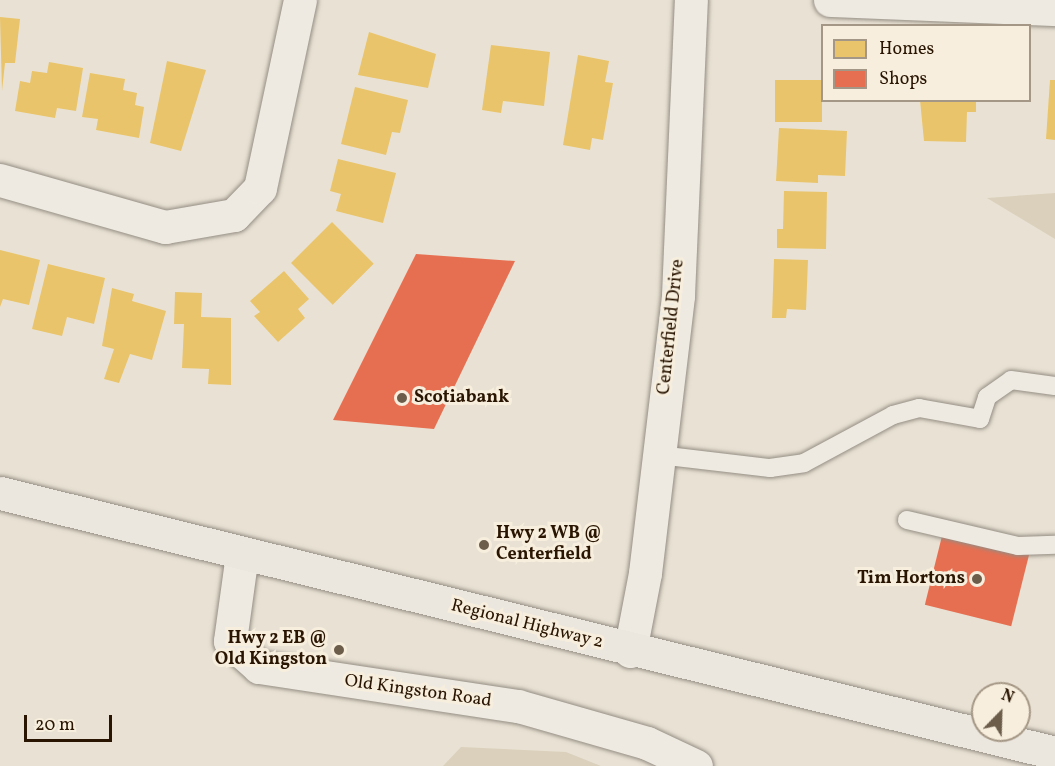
<!DOCTYPE html>
<style>
body{margin:0}
#map{position:relative;width:1055px;height:766px;overflow:hidden;background:#e9e2d4;font-family:Vollkorn,serif}
div>[style]{position:absolute}
.green>*{inset:0;background:#dbd0bc}
.homes>*{inset:0;background:#e9c46a;transform-origin:0 0}
.shops>*{inset:0;background:#e76f51;transform-origin:0 0}
.roads{filter:drop-shadow(0 0 2px #948d83) drop-shadow(0 0 2px #948d83)}
.service>*{height:18px;margin:-9px;padding:0 9px;transform-origin:9px;border-radius:9px;background:#eeeae2}
.minor>*{height:33px;margin:-16.5px;padding:0 16.5px;transform-origin:16.5px;border-radius:16.5px;background:#eeeae2}
.primary>*{height:33px;margin:-16.5px;padding:0 16.5px;transform-origin:16.5px;border-radius:16.5px;background:#ebe6de}
.dots>*{width:16px;height:16px;translate:-50% -50%;box-sizing:border-box;border:3px solid #f7eedd;border-radius:50%}
span{translate:-50% -50%;white-space:nowrap;text-align:center;line-height:1.15;-webkit-text-stroke:6px #f7eedd;paint-order:stroke}
.street-label{font-size:18px;color:#291501}
.poi-label{font-size:18px;color:#291501;font-weight:700}
.left{translate:0 -50%;text-align:left}
.right{translate:-100% -50%;text-align:right}
.legend{position:absolute;left:821px;top:24px;width:210px;height:78px;box-sizing:border-box;background:#f7eedd;border:2px solid #a59785;margin:0;padding:8px 10px;list-style:none;font-size:18px;color:#291501}
.legend li{display:flex;align-items:center;gap:12px;height:30px}
.legend b{width:30px;border:2px solid #a59785}
.north{position:absolute;left:971px;top:682px;width:60px;height:60px;box-sizing:border-box;background:#f7eedd;border:2px solid #a59785;border-radius:50%;rotate:23deg;font-size:16px;font-weight:700;line-height:24px;text-align:center;color:#291501}
.north::after{content:'';display:block;margin:auto;width:21px;height:27px;background:#6c5d4b;clip-path:polygon(50% 0,100% 100%,50% 72%,0 100%)}
.scale{position:absolute;left:24px;top:715px;width:88px;height:27px;box-sizing:border-box;border:3px solid #291501;border-top:0;padding-left:8px;font-size:18px;line-height:21px;white-space:nowrap;color:#291501;-webkit-text-stroke:4px #f7eedd;paint-order:stroke}
</style>
<div id="map">
<div class="green">
<div style="clip-path:polygon(1055px 193px,1055px 239px,987px 198px)"></div>
<div style="clip-path:polygon(461px 747px,566px 752px,601px 766px,443px 766px)"></div>
</div>
<div class="homes">
<div style="clip-path:polygon(0 17px,20px 19px,15px 63px,5px 63px,2px 91px)"></div>
<div style="clip-path:polygon(369px 32px,436px 54px,428px 88px,358px 75px)"></div>
<div style="clip-path:polygon(491px 45px,550px 52px,544px 106px,503px 101px,501px 113px,482px 110px)"></div>
<div style="clip-path:polygon(578px 55px,609px 61px,605px 82px,613px 83px,603px 140px,592px 138px,590px 150px,563px 145px)"></div>
<div style="clip-path:polygon(167px 61px,206px 70px,181px 151px,150px 143px)"></div>
<div style="clip-path:polygon(49px 62px,83px 68px,76px 111px,57px 108px,55px 118px,15px 111px,20px 81px,30px 83px,32px 71px,47px 73px)"></div>
<div style="clip-path:polygon(90px 73px,125px 79px,123px 90px,137px 93px,135px 105px,144px 107px,139px 138px,96px 130px,98px 119px,82px 117px)"></div>
<div style="left:775px;top:80px;width:47px;height:42px"></div>
<div style="clip-path:polygon(1050px 80px,1055px 80px,1055px 140px,1046px 139px)"></div>
<div style="clip-path:polygon(355px 87px,408px 100px,400px 133px,392px 132px,386px 155px,341px 144px)"></div>
<div style="clip-path:polygon(920px 100px,976px 100px,976px 112px,967px 112px,966px 142px,924px 141px)"></div>
<div style="clip-path:polygon(779px 128px,847px 131px,845px 176px,818px 175px,818px 183px,776px 181px)"></div>
<div style="clip-path:polygon(338px 159px,396px 173px,383px 223px,336px 211px,341px 194px,330px 191px)"></div>
<div style="clip-path:polygon(784px 191px,827px 192px,826px 249px,777px 248px,777px 229px,783px 229px)"></div>
<div style="left:332px;top:222px;width:59px;height:58px;rotate:45deg"></div>
<div style="clip-path:polygon(0 250px,40px 260px,29px 305px,3px 299px,0 307px)"></div>
<div style="clip-path:polygon(774px 259px,808px 260px,806px 310px,787px 309px,786px 318px,772px 318px)"></div>
<div style="clip-path:polygon(48px 264px,105px 278px,94px 324px,67px 317px,62px 336px,32px 329px)"></div>
<div style="clip-path:polygon(284px 271px,309px 299px,298px 309px,305px 318px,278px 342px,254px 316px,260px 312px,250px 301px)"></div>
<div style="clip-path:polygon(112px 288px,134px 294px,132px 301px,166px 311px,152px 360px,130px 354px,119px 383px,104px 379px,114px 349px,102px 346px)"></div>
<div style="clip-path:polygon(175px 292px,202px 293px,201px 317px,231px 318px,231px 385px,208px 384px,209px 369px,182px 368px,184px 324px,174px 324px)"></div>
</div>
<div class="shops">
<div style="clip-path:polygon(416px 254px,515px 261px,434px 429px,333px 420px)"></div>
<div style="left:943px;top:532px;width:89px;height:75px;rotate:14deg"></div>
</div>
<div class="roads">
<div class="service">
<div style="left:659px;top:455px;width:112px;rotate:6.7deg"></div>
<div style="left:770px;top:468px;width:34px;rotate:-8deg"></div>
<div style="left:804px;top:463px;width:101px;rotate:-28.3deg"></div>
<div style="left:893px;top:415px;width:27px;rotate:-15deg"></div>
<div style="left:919px;top:408px;width:62px;rotate:10.2deg"></div>
<div style="left:980px;top:419px;width:23px;rotate:-72deg"></div>
<div style="left:987px;top:397px;width:29px;rotate:-35deg"></div>
<div style="left:1011px;top:380px;width:44px;rotate:7.8deg"></div>
<div style="left:907px;top:520px;width:114px;rotate:13.2deg"></div>
<div style="left:1018px;top:546px;width:37px;rotate:-2deg"></div>
</div>
<div class="minor">
<div style="left:830px;top:0;width:225px;rotate:2.3deg"></div>
<div style="left:0;top:180px;width:172px;rotate:15.9deg"></div>
<div style="left:165px;top:227px;width:70px;rotate:-9.9deg"></div>
<div style="left:234px;top:215px;width:37px;rotate:-46deg"></div>
<div style="left:260px;top:188px;width:192px;rotate:-78deg"></div>
<div style="left:242px;top:554px;width:88px;rotate:97.9deg"></div>
<div style="left:230px;top:641px;width:39px;rotate:42deg"></div>
<div style="left:259px;top:667px;width:262px;rotate:8.6deg"></div>
<div style="left:518px;top:706px;width:134px;rotate:16deg"></div>
<div style="left:647px;top:743px;width:54px;rotate:25.1deg"></div>
<div style="left:630px;top:651px;width:79px;rotate:-79.1deg"></div>
<div style="left:645px;top:573px;width:280px;rotate:-83.2deg"></div>
<div style="left:678px;top:295px;width:295px;rotate:-87.5deg"></div>
</div>
<div class="primary">
<div style="left:0;top:493px;width:1087px;rotate:13.84deg"></div>
</div>
</div>
<div class="dots">
<div style="left:402px;top:398px;background:#6c5d4b"></div>
<div style="left:484px;top:545px;background:#6c5d4b"></div>
<div style="left:977px;top:579px;background:#6c5d4b"></div>
<div style="left:339px;top:650px;background:#6c5d4b"></div>
</div>
<div class="street-label">
<span style="left:672px;top:327px;rotate:-84deg">Centerfield Drive</span>
<span style="left:527px;top:625px;rotate:14deg">Regional Highway 2</span>
<span style="left:418px;top:692px;rotate:8deg">Old Kingston Road</span>
</div>
<div class="poi-label">
<span class="left" style="left:414px;top:398px">Scotiabank</span>
<span class="left" style="left:496px;top:545px">Hwy 2 WB @<br>Centerfield</span>
<span class="right" style="left:965px;top:579px">Tim Hortons</span>
<span class="right" style="left:327px;top:650px">Hwy 2 EB @<br>Old Kingston</span>
</div>
<ul class="legend">
<li><b style="height:16px;background:#e9c46a"></b>Homes</li>
<li><b style="height:16px;background:#e76f51"></b>Shops</li>
</ul>
<div class="north">N</div>
<div class="scale">20 m</div>
</div>
